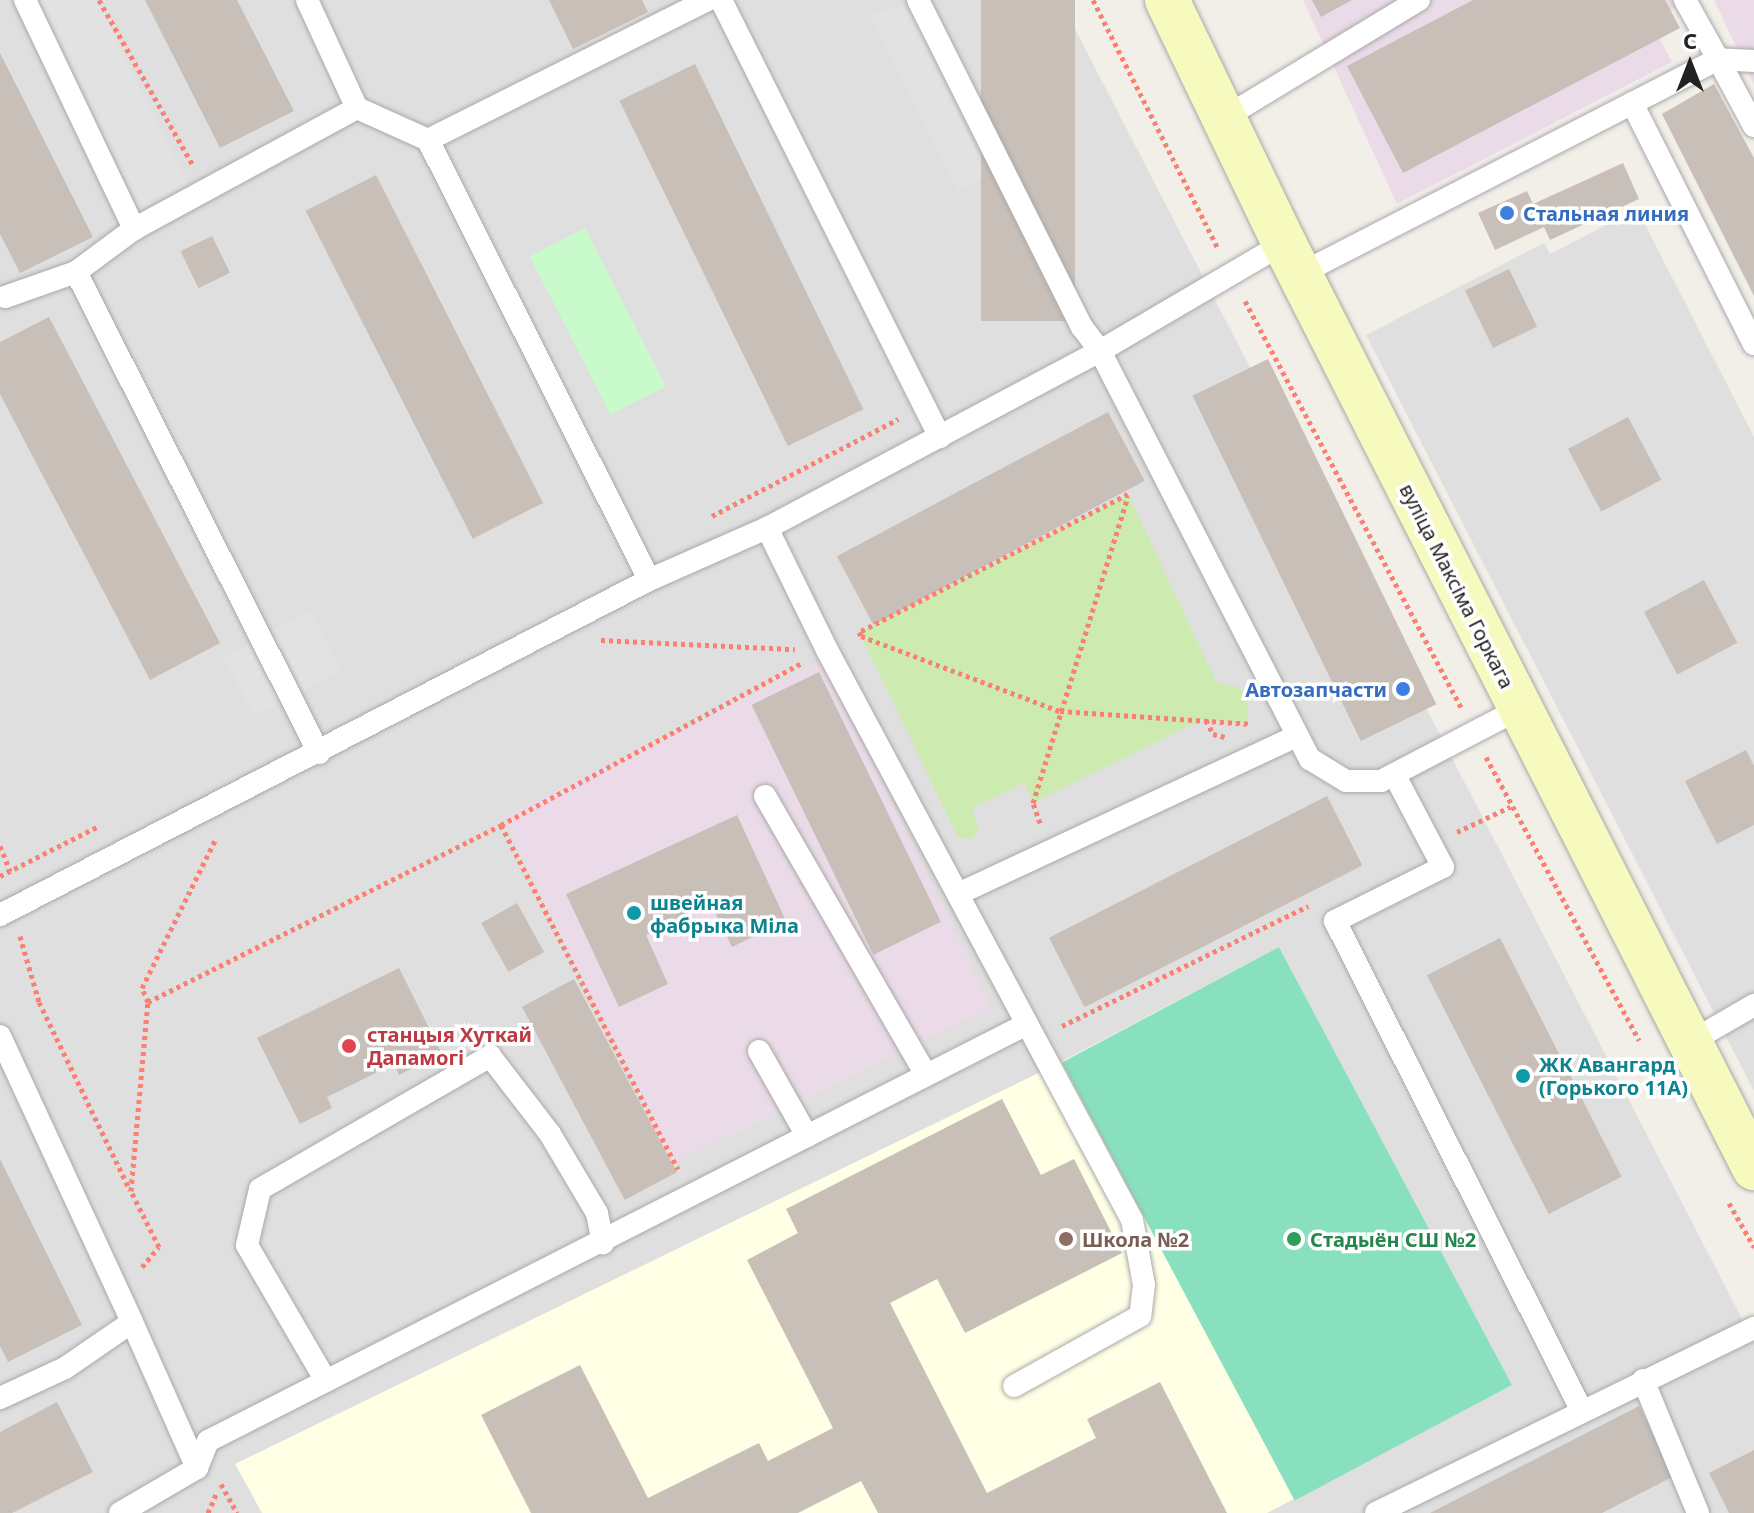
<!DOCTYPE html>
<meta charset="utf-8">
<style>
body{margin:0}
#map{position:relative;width:1754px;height:1513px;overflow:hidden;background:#f2efe9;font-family:"Noto Sans",sans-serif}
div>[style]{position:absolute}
.residential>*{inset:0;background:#e0dfdf}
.industrial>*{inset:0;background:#ebdbe8;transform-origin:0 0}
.education>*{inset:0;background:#ffffe5}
.grass>*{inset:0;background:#cdebb0}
.park>*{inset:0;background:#c8facc;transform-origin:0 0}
.pitch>*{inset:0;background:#88e0be;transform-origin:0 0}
.parking>*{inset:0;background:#e2e2e2;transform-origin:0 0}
.building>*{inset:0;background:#c7bfb8;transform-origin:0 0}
.path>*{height:5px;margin-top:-2.5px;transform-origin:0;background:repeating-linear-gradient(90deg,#fa8072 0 4px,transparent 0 8px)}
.roads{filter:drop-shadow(0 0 2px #a9a9a9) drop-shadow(0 0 2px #a9a9a9)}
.lane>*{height:22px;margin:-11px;padding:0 11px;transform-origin:11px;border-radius:11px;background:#fff}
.secondary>*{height:44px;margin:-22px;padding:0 22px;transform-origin:22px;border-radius:22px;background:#f7fabf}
.dots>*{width:22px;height:22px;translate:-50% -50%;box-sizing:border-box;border:4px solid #fff;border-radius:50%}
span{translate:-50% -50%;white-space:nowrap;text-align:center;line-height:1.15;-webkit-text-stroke:7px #fff;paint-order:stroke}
.shop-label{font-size:20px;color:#366cbe;font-weight:700}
.left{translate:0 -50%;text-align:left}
.right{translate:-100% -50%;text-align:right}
.street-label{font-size:20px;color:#222}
.culture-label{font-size:20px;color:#0d838f;font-weight:700}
.health-label{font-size:20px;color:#be3a42;font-weight:700}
.education-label{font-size:20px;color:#785e54;font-weight:700}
.leisure-label{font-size:20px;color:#27864d;font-weight:700}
.north{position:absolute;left:1650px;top:24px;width:80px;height:80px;-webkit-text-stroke:6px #fff;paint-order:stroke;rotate:0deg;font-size:22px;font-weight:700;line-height:32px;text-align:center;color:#222}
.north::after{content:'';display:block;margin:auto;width:28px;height:36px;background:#222;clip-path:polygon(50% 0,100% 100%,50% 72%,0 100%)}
</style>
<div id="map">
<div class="residential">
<div style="clip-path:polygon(0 0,1060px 0,1754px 1342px,1754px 1513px,0 1513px)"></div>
<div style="clip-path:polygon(1637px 209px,1754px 437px,1754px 1091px,1366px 335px,1544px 243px,1550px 254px)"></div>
</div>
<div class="industrial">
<div style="clip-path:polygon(1303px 0,1683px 0,1653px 27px,1672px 62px,1397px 204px)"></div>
<div style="clip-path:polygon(1714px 0,1754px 0,1754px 84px)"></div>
<div style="left:822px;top:661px;width:386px;height:355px;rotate:64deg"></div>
</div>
<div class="education">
<div style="clip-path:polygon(1279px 947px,1511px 1385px,1267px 1513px,262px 1513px,235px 1464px,1061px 1062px)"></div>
</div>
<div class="grass">
<div style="clip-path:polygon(1128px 494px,1217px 683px,1238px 687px,1248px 698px,1248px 724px,1201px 720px,1033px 803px,1024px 783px,972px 808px,979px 830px,971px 839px,958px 837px,859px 632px)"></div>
</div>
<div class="park">
<div style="left:585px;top:228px;width:178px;height:62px;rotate:63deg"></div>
</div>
<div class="pitch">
<div style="left:1279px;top:947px;width:496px;height:246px;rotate:62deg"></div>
</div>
<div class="parking">
<div style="clip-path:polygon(32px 0,96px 0,190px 187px,128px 216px)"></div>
<div style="clip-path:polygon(907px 3px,987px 174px,958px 191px,870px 15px)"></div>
<div style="left:310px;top:611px;width:67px;height:98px;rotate:62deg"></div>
</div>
<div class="building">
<div style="clip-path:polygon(145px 0,237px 0,294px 111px,220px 148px)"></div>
<div style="clip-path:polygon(549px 0,642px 0,648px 12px,573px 49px)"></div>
<div style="left:981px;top:0;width:94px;height:321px"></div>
<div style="clip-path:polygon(1312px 0,1352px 0,1321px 17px)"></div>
<div style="clip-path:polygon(1473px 0,1665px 0,1680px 28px,1403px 173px,1347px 66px)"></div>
<div style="clip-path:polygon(0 53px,93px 237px,20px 273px,0 234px)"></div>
<div style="left:695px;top:64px;width:384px;height:84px;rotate:64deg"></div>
<div style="clip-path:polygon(1714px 84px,1754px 158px,1754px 296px,1662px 114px)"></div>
<div style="clip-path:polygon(1623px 163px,1639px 199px,1550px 240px,1544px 227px,1495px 250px,1478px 213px,1527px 191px,1533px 204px)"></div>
<div style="left:376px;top:175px;width:368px;height:79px;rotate:63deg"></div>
<div style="left:212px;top:236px;width:41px;height:35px;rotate:64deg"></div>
<div style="left:1509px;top:269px;width:64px;height:49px;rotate:64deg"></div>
<div style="clip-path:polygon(49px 317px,220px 643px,150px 680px,0 394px,0 342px)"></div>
<div style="left:1268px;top:359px;width:384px;height:84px;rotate:64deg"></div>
<div style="left:1108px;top:412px;width:78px;height:307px;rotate:62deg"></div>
<div style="left:1628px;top:417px;width:71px;height:68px;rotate:62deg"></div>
<div style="left:1704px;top:580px;width:71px;height:68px;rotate:62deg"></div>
<div style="left:819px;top:672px;width:278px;height:75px;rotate:64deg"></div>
<div style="clip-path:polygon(1746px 750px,1754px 766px,1754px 825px,1717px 844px,1685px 781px)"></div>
<div style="left:1327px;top:796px;width:78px;height:312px;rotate:63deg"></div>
<div style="clip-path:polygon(737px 815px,786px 921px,732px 947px,711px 904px,646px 935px,668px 984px,619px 1007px,566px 894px)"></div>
<div style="left:517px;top:903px;width:56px;height:41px;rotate:61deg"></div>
<div style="left:1500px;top:938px;width:268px;height:82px;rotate:63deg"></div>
<div style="clip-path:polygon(399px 968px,442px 1054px,399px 1075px,394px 1064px,327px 1097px,332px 1108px,300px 1124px,257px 1038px)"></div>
<div style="left:574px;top:979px;width:219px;height:59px;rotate:62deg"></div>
<div style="clip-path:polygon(1002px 1099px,1041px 1175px,1074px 1159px,1122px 1253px,965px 1333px,937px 1279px,890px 1303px,987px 1493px,1096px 1438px,1087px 1419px,1160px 1382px,1227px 1513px,878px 1513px,861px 1481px,798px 1513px,531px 1513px,481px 1415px,580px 1365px,648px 1498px,759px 1443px,768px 1461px,833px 1428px,747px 1260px,798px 1233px,786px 1209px)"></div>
<div style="clip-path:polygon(0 1159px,82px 1325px,8px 1362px,0 1346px)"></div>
<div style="clip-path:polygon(57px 1402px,93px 1472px,12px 1513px,0 1513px,0 1432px)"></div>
<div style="clip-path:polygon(1639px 1406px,1674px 1476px,1602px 1513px,1430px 1513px)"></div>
<div style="clip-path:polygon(1754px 1450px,1754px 1513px,1729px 1513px,1709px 1473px)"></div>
</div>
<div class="path">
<div style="left:99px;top:0;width:189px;rotate:60.4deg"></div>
<div style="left:1093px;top:0;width:279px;rotate:63.3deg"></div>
<div style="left:1245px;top:301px;width:462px;rotate:62deg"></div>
<div style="left:1128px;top:494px;width:302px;rotate:152.8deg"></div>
<div style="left:859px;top:632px;width:4px;rotate:63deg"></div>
<div style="left:861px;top:636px;width:213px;rotate:20.7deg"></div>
<div style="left:1060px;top:711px;width:189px;rotate:3.9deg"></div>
<div style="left:712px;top:516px;width:210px;rotate:-27.5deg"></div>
<div style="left:601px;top:640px;width:194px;rotate:2.7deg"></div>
<div style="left:1206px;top:720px;width:16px;rotate:63deg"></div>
<div style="left:1213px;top:734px;width:12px;rotate:14deg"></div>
<div style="left:1486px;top:757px;width:322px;rotate:61.6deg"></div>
<div style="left:1040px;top:823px;width:21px;rotate:-109deg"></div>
<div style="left:1033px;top:803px;width:321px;rotate:-72.8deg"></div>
<div style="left:501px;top:825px;width:387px;rotate:62.8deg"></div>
<div style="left:1457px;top:832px;width:59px;rotate:-25.3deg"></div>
<div style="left:0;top:846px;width:27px;rotate:68deg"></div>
<div style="left:0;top:876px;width:109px;rotate:-26.8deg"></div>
<div style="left:20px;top:936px;width:69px;rotate:73.9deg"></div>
<div style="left:39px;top:1002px;width:209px;rotate:64.2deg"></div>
<div style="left:148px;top:1002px;width:15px;rotate:-113deg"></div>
<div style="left:142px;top:988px;width:167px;rotate:-63.7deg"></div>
<div style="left:1062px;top:1026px;width:274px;rotate:-26deg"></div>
<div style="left:1729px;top:1203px;width:51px;rotate:60.4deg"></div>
<div style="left:142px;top:1267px;width:26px;rotate:-50deg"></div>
<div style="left:159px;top:1247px;width:63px;rotate:-116.6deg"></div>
<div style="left:131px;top:1191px;width:190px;rotate:-84.9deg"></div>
<div style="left:148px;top:1002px;width:395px;rotate:-26.6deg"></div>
<div style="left:501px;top:825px;width:340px;rotate:-28.3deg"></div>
<div style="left:221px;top:1484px;width:33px;rotate:61deg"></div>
<div style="left:208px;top:1513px;width:23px;rotate:-67deg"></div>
</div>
<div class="roads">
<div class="lane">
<div style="left:25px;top:0;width:254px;rotate:64.5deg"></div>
<div style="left:307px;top:0;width:119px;rotate:65.2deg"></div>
<div style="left:721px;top:0;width:489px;rotate:63.4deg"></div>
<div style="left:918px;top:0;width:366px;rotate:63.4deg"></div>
<div style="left:1082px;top:327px;width:30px;rotate:53deg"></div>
<div style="left:1100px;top:351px;width:459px;rotate:62.8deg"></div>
<div style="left:1310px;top:759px;width:42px;rotate:31.4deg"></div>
<div style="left:1346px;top:781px;width:35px"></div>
<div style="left:1381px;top:781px;width:156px;rotate:-27.6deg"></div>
<div style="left:1754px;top:61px;width:36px;rotate:-177deg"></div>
<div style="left:1718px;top:59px;width:76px;rotate:61.8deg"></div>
<div style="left:1632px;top:103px;width:270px;rotate:63.2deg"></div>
<div style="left:1224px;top:118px;width:228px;rotate:-31.2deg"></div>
<div style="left:428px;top:140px;width:312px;rotate:-26.6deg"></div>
<div style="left:76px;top:272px;width:539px;rotate:63.2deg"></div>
<div style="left:1300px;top:274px;width:470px;rotate:-27.2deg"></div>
<div style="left:1718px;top:59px;width:68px;rotate:-119.2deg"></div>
<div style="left:5px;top:297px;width:75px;rotate:-19.4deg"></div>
<div style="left:76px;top:272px;width:72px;rotate:-36.6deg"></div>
<div style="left:134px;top:229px;width:254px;rotate:-28.5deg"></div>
<div style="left:357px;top:108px;width:78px;rotate:24.3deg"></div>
<div style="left:428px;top:140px;width:492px;rotate:63.3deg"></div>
<div style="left:767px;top:528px;width:136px;rotate:63.8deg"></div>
<div style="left:827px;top:650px;width:646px;rotate:61.85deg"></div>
<div style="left:1132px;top:1220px;width:66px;rotate:79.5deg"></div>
<div style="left:1144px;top:1285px;width:31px;rotate:97deg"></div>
<div style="left:1140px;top:1316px;width:144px;rotate:150.9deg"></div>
<div style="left:1395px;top:776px;width:103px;rotate:62.2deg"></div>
<div style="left:1443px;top:867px;width:121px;rotate:153.4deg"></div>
<div style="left:1335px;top:921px;width:549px;rotate:63.25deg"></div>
<div style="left:765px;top:796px;width:322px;rotate:60deg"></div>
<div style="left:958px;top:894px;width:372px;rotate:-25deg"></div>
<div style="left:0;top:915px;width:730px;rotate:-27.3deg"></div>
<div style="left:649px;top:580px;width:129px;rotate:-23.8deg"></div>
<div style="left:767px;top:528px;width:377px;rotate:-28deg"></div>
<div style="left:1100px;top:351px;width:213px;rotate:-30.4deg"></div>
<div style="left:0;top:1036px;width:315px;rotate:65.2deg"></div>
<div style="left:132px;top:1322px;width:81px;rotate:145.5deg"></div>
<div style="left:65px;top:1368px;width:72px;rotate:155.2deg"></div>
<div style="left:1692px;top:1041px;width:72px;rotate:-30.1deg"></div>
<div style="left:759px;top:1051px;width:98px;rotate:60.5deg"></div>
<div style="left:132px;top:1322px;width:160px;rotate:66deg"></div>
<div style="left:197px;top:1468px;width:29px;rotate:-68deg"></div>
<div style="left:208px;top:1441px;width:919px;rotate:-26.98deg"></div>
<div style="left:1643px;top:1380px;width:144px;rotate:67.5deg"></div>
<div style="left:326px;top:1381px;width:157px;rotate:-120.2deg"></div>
<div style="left:247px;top:1245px;width:57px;rotate:-76.9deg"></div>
<div style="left:260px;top:1189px;width:266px;rotate:-30deg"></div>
<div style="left:490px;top:1056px;width:98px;rotate:52.4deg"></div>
<div style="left:550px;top:1134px;width:92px;rotate:59.3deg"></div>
<div style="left:597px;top:1213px;width:31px;rotate:79deg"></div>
<div style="left:120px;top:1513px;width:89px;rotate:-30.3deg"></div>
<div style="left:1376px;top:1513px;width:421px;rotate:-26.1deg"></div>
</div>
<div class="secondary">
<div style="left:1167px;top:0;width:270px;rotate:64.3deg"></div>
<div style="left:1284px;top:243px;width:1038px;rotate:63.06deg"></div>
</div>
</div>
<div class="dots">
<div style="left:1507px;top:213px;background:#3f7fe0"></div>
<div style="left:1403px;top:689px;background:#3f7fe0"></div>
<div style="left:634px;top:913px;background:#0f9aa8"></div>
<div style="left:349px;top:1046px;background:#e0444e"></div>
<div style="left:1523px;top:1076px;background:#0f9aa8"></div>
<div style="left:1066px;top:1239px;background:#8d6e63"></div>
<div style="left:1294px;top:1239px;background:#2e9e5b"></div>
</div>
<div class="shop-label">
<span class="left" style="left:1523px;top:213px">Стальная линия</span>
<span class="right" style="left:1387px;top:689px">Автозапчасти</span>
</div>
<div class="street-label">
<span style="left:1457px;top:586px;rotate:63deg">вуліца Максіма Горкага</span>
</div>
<div class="culture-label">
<span class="left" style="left:650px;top:914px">швейная<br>фабрыка Міла</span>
<span class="left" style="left:1539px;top:1076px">ЖК Авангард<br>(Горького 11А)</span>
</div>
<div class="health-label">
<span class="left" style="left:367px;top:1046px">станцыя Хуткай<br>Дапамогі</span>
</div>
<div class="education-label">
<span class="left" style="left:1082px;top:1239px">Школа №2</span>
</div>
<div class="leisure-label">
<span class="left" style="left:1310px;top:1239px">Стадыён СШ №2</span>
</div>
<div class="north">С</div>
</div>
